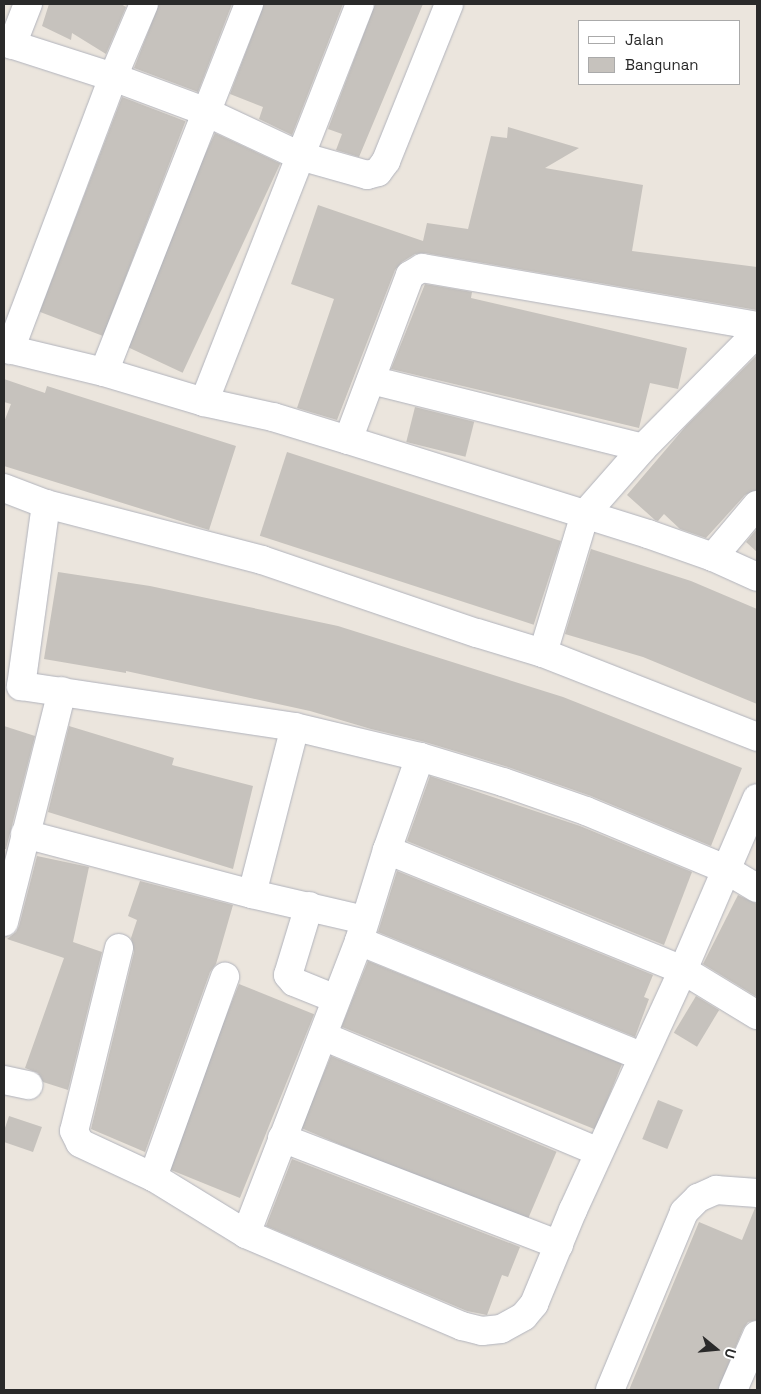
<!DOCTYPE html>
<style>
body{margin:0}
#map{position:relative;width:761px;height:1394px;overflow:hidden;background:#ebe5dd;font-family:"Space Grotesk",sans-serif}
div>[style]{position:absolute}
.building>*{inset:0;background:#c6c2bd;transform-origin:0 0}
.roads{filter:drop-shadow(0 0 1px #b1b3bc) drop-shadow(0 0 1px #b1b3bc)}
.minor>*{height:28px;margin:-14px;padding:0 14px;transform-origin:14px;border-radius:14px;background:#fff}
span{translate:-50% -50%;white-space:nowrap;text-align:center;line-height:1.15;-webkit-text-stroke:4px #fff;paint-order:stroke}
.frame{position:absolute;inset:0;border:5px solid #2a2a2a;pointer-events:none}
.legend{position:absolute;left:578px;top:20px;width:162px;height:65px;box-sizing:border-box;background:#fff;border:1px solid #aaa;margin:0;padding:6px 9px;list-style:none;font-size:15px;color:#2a2a2a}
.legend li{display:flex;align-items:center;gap:10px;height:25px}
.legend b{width:25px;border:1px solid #aaa}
.north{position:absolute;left:691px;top:1324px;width:50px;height:50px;-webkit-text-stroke:4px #fff;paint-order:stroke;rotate:107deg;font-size:14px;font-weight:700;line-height:20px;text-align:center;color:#2a2a2a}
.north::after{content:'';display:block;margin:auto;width:18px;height:22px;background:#2a2a2a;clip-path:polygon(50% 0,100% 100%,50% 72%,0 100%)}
</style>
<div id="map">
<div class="building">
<div style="clip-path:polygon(49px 4px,121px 4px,126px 7px,106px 54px,72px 33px,71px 40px,42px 26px)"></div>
<div style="clip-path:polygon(159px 4px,232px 4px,198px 92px,134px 68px)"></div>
<div style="clip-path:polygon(264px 4px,343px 4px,292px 135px,259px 119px,263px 107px,230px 94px)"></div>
<div style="clip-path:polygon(375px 4px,423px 4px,359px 157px,336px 150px,342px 134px,328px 129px)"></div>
<div style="left:122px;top:97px;width:68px;height:230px;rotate:21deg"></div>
<div style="clip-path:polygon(508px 127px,579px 148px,545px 168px,643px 185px,632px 251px,757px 267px,757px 310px,425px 253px,415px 254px,402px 262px,395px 270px,337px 420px,297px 408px,334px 299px,291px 284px,318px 205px,423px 241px,427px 223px,468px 229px,491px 136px,507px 138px)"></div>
<div style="left:215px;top:133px;width:72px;height:231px;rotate:25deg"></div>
<div style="clip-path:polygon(425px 284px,472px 292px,471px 298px,687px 348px,678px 389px,650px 383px,639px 428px,391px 369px)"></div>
<div style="clip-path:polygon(757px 355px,757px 490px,745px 495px,706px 538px,680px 529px,664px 514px,658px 521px,655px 520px,627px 495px,686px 426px)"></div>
<div style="clip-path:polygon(4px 379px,45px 393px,47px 386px,236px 446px,209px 530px,4px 466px,4px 422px,11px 404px,4px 402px)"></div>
<div style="left:415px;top:407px;width:61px;height:36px;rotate:14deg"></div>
<div style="left:287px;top:452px;width:288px;height:88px;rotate:18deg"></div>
<div style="clip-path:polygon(757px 529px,757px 552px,746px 542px)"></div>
<div style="clip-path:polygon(591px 549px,691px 581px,757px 609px,757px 704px,643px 657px,565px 634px)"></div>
<div style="clip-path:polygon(58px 572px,150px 586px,338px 626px,563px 697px,742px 768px,711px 846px,591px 796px,508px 767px,425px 742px,371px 729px,310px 711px,126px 671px,126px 673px,44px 659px)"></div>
<div style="clip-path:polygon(4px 726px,35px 736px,6px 849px,4px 849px)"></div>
<div style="clip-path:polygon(69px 726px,174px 758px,172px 765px,253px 786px,233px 869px,48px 812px)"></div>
<div style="clip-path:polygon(430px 776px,580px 826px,692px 872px,664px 945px,407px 841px)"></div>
<div style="clip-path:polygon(37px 856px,89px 867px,73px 942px,102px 952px,68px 1090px,43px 1082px,38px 1073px,25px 1068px,64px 958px,7px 939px,16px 932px,19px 926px)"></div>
<div style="clip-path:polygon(397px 871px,653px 975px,644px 997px,649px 999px,635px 1037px,378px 932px)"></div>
<div style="clip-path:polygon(140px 881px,233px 905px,216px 964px,210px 972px,145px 1152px,91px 1129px,134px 952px,131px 938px,137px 920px,128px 916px)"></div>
<div style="clip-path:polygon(738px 895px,757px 904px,757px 997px,703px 964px)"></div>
<div style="left:368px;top:961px;width:274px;height:71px;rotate:22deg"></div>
<div style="left:239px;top:984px;width:81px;height:198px;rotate:22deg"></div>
<div style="left:696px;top:996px;width:27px;height:43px;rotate:31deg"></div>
<div style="left:331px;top:1056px;width:245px;height:78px;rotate:23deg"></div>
<div style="left:658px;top:1100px;width:27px;height:42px;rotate:22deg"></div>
<div style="clip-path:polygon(9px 1116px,42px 1127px,33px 1152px,4px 1142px,4px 1131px)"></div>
<div style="clip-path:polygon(292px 1159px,520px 1247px,508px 1277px,502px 1275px,487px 1315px,467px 1311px,266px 1226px)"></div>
<div style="clip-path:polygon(755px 1208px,757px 1208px,757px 1320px,748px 1322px,743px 1329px,718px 1390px,629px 1390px,699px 1222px,742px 1240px)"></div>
</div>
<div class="roads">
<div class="minor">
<div style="left:4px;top:42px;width:114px;rotate:17.8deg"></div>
<div style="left:113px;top:77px;width:97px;rotate:20.5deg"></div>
<div style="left:204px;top:111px;width:106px;rotate:25.1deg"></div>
<div style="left:300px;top:156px;width:70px;rotate:15.8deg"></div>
<div style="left:367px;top:175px;width:11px;rotate:-15deg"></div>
<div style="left:378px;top:172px;width:14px;rotate:-54deg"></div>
<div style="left:386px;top:161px;width:169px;rotate:-68.1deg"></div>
<div style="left:12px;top:45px;width:44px;rotate:-68.7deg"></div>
<div style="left:4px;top:348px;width:103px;rotate:13.5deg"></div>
<div style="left:104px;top:372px;width:104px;rotate:16.7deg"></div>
<div style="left:204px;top:402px;width:71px;rotate:12.3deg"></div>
<div style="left:273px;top:417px;width:78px;rotate:17deg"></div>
<div style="left:348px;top:440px;width:176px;rotate:-69.4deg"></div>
<div style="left:410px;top:275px;width:14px;rotate:-30deg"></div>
<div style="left:422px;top:268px;width:340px;rotate:9.8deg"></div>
<div style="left:10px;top:350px;width:292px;rotate:-69.3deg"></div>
<div style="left:113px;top:77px;width:79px;rotate:-67deg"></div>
<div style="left:104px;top:372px;width:396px;rotate:-68.5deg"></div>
<div style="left:371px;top:380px;width:280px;rotate:14deg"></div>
<div style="left:204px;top:402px;width:427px;rotate:-68.6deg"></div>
<div style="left:348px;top:440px;width:314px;rotate:17.4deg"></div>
<div style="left:648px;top:534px;width:69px;rotate:19.5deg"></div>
<div style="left:713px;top:557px;width:48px;rotate:24.4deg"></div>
<div style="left:4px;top:488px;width:45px;rotate:20.9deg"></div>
<div style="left:46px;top:504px;width:223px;rotate:14.5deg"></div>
<div style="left:262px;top:560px;width:227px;rotate:18.8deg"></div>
<div style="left:477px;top:633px;width:69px;rotate:16.9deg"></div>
<div style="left:543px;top:653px;width:230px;rotate:21.4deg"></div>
<div style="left:46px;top:504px;width:184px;rotate:97.8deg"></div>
<div style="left:21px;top:686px;width:277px;rotate:8.5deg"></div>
<div style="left:295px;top:727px;width:129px;rotate:13.5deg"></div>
<div style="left:420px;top:757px;width:87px;rotate:16.8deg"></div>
<div style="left:503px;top:782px;width:88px;rotate:19.3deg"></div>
<div style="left:586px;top:811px;width:151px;rotate:22.6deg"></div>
<div style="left:725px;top:869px;width:37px;rotate:31deg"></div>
<div style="left:713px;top:557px;width:68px;rotate:-49.8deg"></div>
<div style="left:543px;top:653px;width:145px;rotate:-73.2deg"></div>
<div style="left:585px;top:514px;width:88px;rotate:-48.7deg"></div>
<div style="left:643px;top:448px;width:162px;rotate:-45.3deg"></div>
<div style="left:25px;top:834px;width:235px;rotate:14.8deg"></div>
<div style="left:252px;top:894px;width:116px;rotate:13deg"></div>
<div style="left:387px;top:850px;width:319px;rotate:22.1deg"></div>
<div style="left:683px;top:970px;width:87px;rotate:31.3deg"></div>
<div style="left:252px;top:894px;width:172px;rotate:-75.6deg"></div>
<div style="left:309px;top:906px;width:72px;rotate:106.9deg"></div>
<div style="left:288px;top:975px;width:9px;rotate:49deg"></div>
<div style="left:294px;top:982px;width:45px;rotate:22deg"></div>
<div style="left:4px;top:922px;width:238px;rotate:-75.9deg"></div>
<div style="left:359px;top:941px;width:305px;rotate:22.2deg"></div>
<div style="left:119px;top:948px;width:188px;rotate:103.8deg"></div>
<div style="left:74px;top:1131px;width:13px;rotate:63deg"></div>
<div style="left:80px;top:1143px;width:81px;rotate:25deg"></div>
<div style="left:153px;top:1177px;width:109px;rotate:31.5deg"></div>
<div style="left:246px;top:1234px;width:235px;rotate:23.1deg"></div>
<div style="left:462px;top:1326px;width:21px;rotate:14deg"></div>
<div style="left:482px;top:1331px;width:19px;rotate:-6deg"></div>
<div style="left:501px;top:1329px;width:26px;rotate:-29deg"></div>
<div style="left:524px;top:1316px;width:16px;rotate:-50deg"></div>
<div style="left:534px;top:1304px;width:102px;rotate:-67.5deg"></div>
<div style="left:573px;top:1210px;width:264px;rotate:-65.4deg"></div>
<div style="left:683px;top:970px;width:187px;rotate:-66.7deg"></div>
<div style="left:323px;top:1036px;width:299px;rotate:22.8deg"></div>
<div style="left:4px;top:1080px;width:25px;rotate:12deg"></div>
<div style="left:282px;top:1138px;width:297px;rotate:21.1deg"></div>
<div style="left:153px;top:1177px;width:213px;rotate:-70.2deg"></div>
<div style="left:246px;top:1234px;width:314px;rotate:-68.9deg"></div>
<div style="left:359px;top:941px;width:95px;rotate:-72.9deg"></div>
<div style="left:387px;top:850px;width:99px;rotate:-70.5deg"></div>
<div style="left:610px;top:1390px;width:193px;rotate:-67.4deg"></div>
<div style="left:684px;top:1212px;width:20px;rotate:-45deg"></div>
<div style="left:698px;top:1198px;width:20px;rotate:-24deg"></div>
<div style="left:716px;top:1190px;width:41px;rotate:4.2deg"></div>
<div style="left:733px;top:1390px;width:60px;rotate:-66.4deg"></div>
</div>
</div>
<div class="frame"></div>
<ul class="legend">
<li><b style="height:6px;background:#fff"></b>Jalan</li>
<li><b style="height:14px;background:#c6c2bd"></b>Bangunan</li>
</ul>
<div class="north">U</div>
</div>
